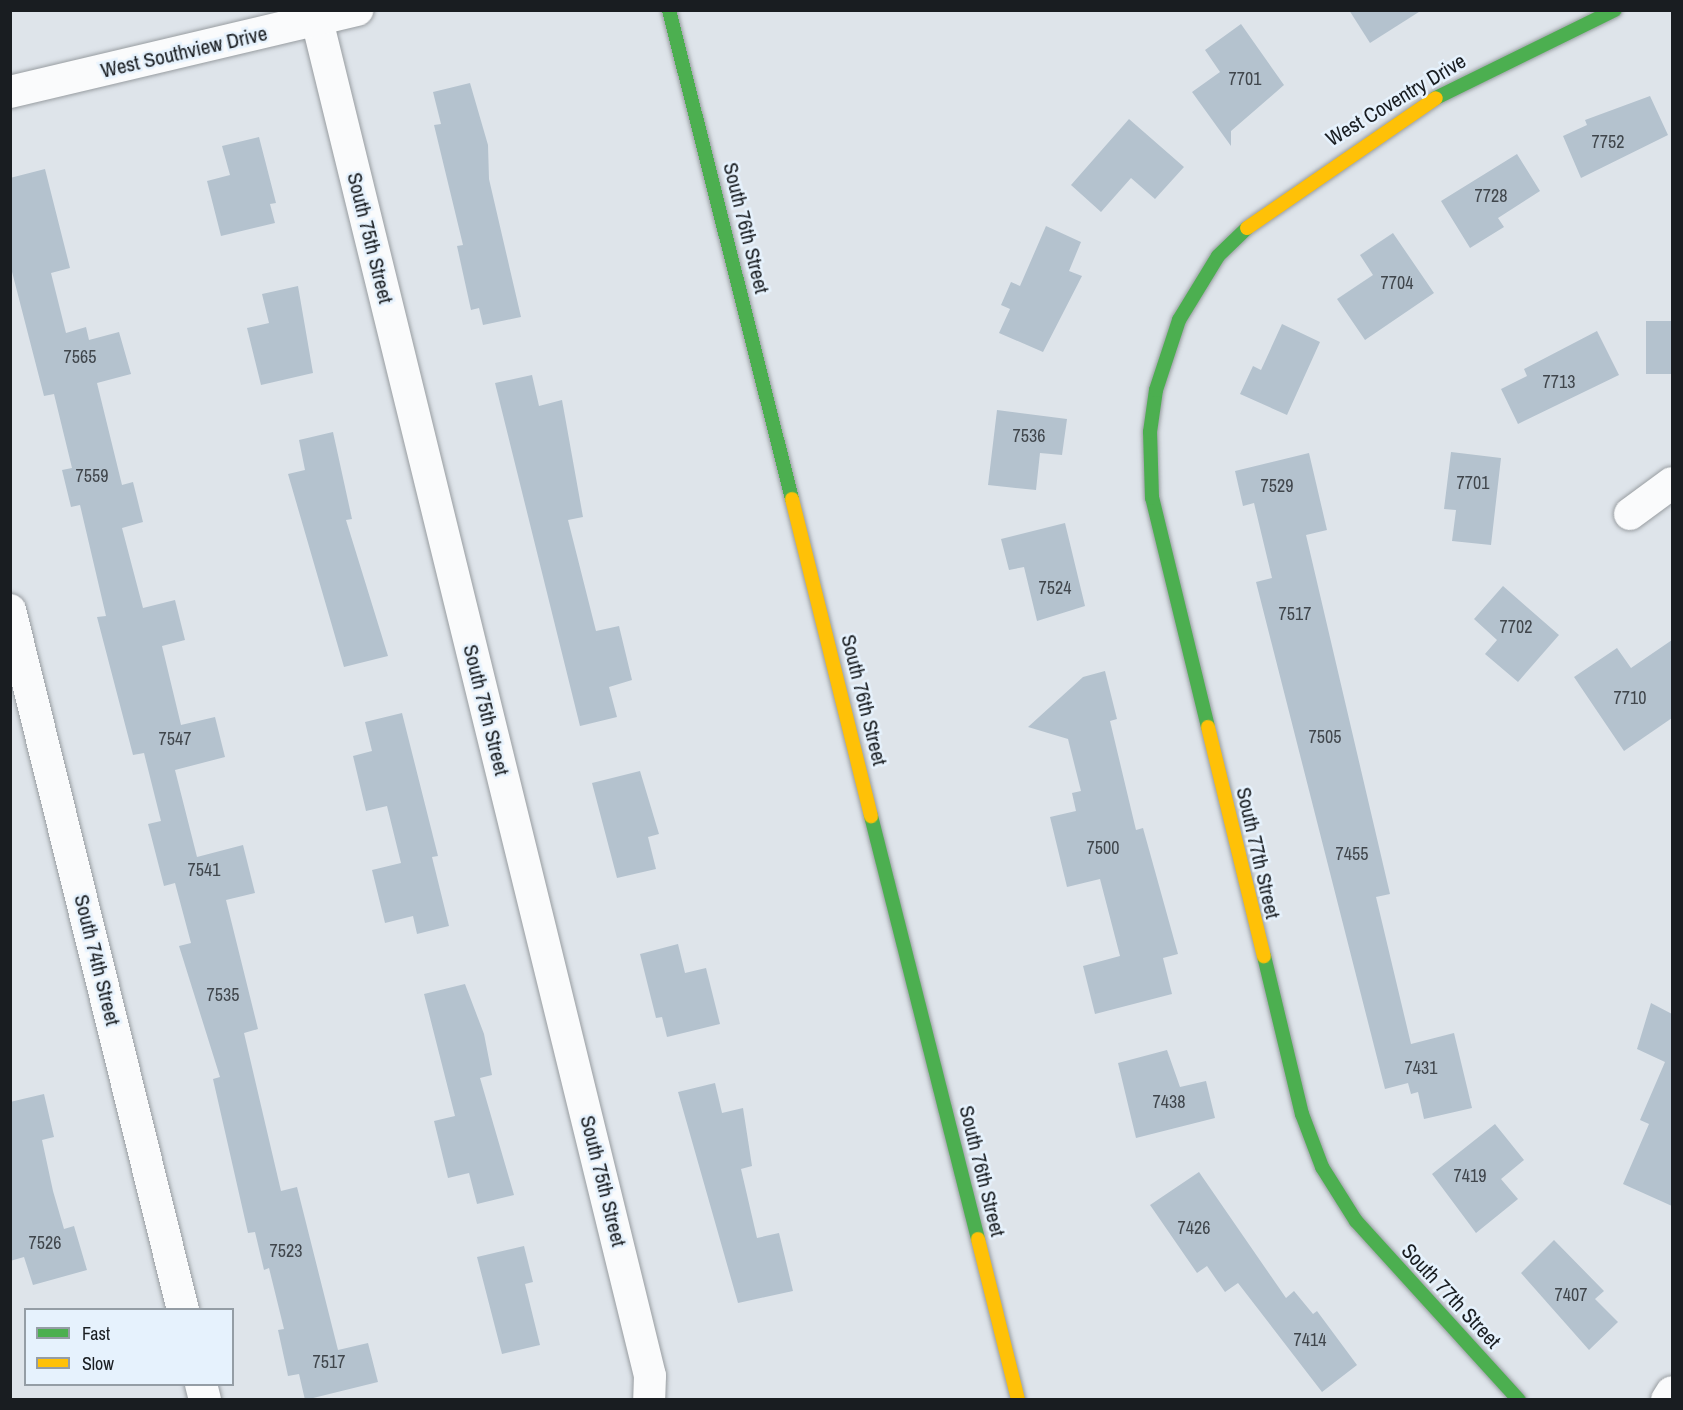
<!DOCTYPE html>
<style>
body{margin:0}
#map{position:relative;width:1683px;height:1410px;overflow:hidden;background:#dee4ea;font-family:"Archivo Narrow",sans-serif}
div>[style]{position:absolute}
.building>*{inset:0;background:#b4c2ce;transform-origin:0 0}
.roads{filter:drop-shadow(0 0 2px #989da1) drop-shadow(0 0 2px #989da1)}
.street>*{height:32px;margin:-16px;padding:0 16px;transform-origin:16px;border-radius:16px;background:#fafbfc}
.fast>*{height:14px;margin:-7px;padding:0 7px;transform-origin:7px;border-radius:7px;background:#4caf50}
.slow>*{height:14px;margin:-7px;padding:0 7px;transform-origin:7px;border-radius:7px;background:#ffc107}
span{translate:-50% -50%;white-space:nowrap;text-align:center;line-height:1.15;-webkit-text-stroke:5px #e6f2fd;paint-order:stroke}
.number-label{font-size:18px;color:#40464c}
.number-label span{-webkit-text-stroke-width:0}
.street-label{font-size:21px;color:#191d21}
.frame{position:absolute;inset:0;border:12px solid #191d21;pointer-events:none}
.legend{position:absolute;left:24px;top:1308px;width:210px;height:78px;box-sizing:border-box;background:#e6f2fd;border:2px solid #949da5;margin:0;padding:8px 10px;list-style:none;font-size:18px;color:#191d21}
.legend li{display:flex;align-items:center;gap:12px;height:30px}
.legend b{width:30px;border:2px solid #949da5}
</style>
<div id="map">
<div class="building">
<div style="clip-path:polygon(1349px 10px,1422px 10px,1370px 43px)"></div>
<div style="clip-path:polygon(1241px 24px,1284px 85px,1231px 131px,1231px 146px,1192px 92px,1220px 72px,1205px 50px)"></div>
<div style="clip-path:polygon(470px 83px,488px 145px,489px 179px,521px 317px,483px 325px,479px 308px,471px 310px,457px 246px,463px 245px,434px 125px,441px 124px,433px 92px)"></div>
<div style="clip-path:polygon(1650px 96px,1668px 135px,1581px 178px,1563px 136px,1587px 125px,1585px 120px)"></div>
<div style="clip-path:polygon(1129px 119px,1184px 167px,1155px 199px,1131px 178px,1101px 212px,1071px 185px)"></div>
<div style="clip-path:polygon(259px 137px,276px 203px,270px 204px,275px 223px,221px 236px,207px 181px,230px 175px,222px 146px)"></div>
<div style="clip-path:polygon(1517px 154px,1540px 191px,1498px 218px,1504px 227px,1470px 248px,1441px 201px)"></div>
<div style="clip-path:polygon(45px 169px,70px 268px,51px 273px,66px 333px,86px 327px,89px 340px,119px 332px,131px 374px,97px 383px,122px 485px,133px 482px,143px 522px,122px 528px,143px 608px,175px 600px,185px 640px,162px 646px,181px 725px,215px 717px,225px 757px,175px 770px,197px 857px,243px 845px,255px 893px,226px 900px,258px 1029px,244px 1033px,281px 1191px,297px 1187px,338px 1350px,368px 1343px,378px 1382px,305px 1400px,299px 1374px,288px 1376px,278px 1330px,284px 1329px,269px 1268px,264px 1270px,255px 1232px,248px 1233px,213px 1079px,220px 1077px,179px 946px,191px 943px,175px 883px,164px 886px,148px 824px,161px 821px,144px 753px,133px 755px,97px 617px,106px 616px,80px 505px,71px 507px,62px 470px,72px 468px,54px 394px,44px 396px,10px 264px,10px 178px)"></div>
<div style="clip-path:polygon(1046px 226px,1081px 242px,1069px 271px,1082px 276px,1043px 352px,999px 333px,1010px 309px,1001px 305px,1011px 282px,1020px 286px)"></div>
<div style="clip-path:polygon(1393px 233px,1434px 293px,1365px 340px,1337px 299px,1373px 275px,1360px 255px)"></div>
<div style="clip-path:polygon(298px 286px,313px 373px,261px 385px,247px 328px,269px 323px,262px 294px)"></div>
<div style="left:1672px;top:321px;width:53px;height:26px;rotate:90deg"></div>
<div style="clip-path:polygon(1282px 324px,1320px 342px,1287px 415px,1240px 394px,1253px 366px,1261px 370px)"></div>
<div style="clip-path:polygon(1597px 331px,1619px 375px,1518px 424px,1501px 389px,1527px 376px,1524px 369px)"></div>
<div style="clip-path:polygon(532px 375px,539px 406px,562px 400px,583px 517px,568px 520px,596px 631px,619px 626px,632px 680px,609px 687px,617px 717px,580px 726px,495px 383px)"></div>
<div style="clip-path:polygon(997px 410px,1067px 419px,1062px 455px,1040px 453px,1036px 490px,988px 485px)"></div>
<div style="clip-path:polygon(333px 432px,352px 519px,346px 520px,388px 656px,344px 667px,288px 474px,305px 470px,299px 440px)"></div>
<div style="clip-path:polygon(1451px 452px,1501px 458px,1491px 545px,1452px 541px,1456px 510px,1444px 509px)"></div>
<div style="clip-path:polygon(1309px 453px,1327px 530px,1306px 535px,1390px 894px,1376px 897px,1411px 1044px,1454px 1033px,1472px 1108px,1424px 1119px,1418px 1092px,1411px 1094px,1408px 1083px,1385px 1089px,1256px 582px,1272px 578px,1254px 503px,1243px 506px,1235px 471px)"></div>
<div style="clip-path:polygon(1065px 523px,1085px 606px,1037px 621px,1024px 567px,1009px 570px,1001px 539px)"></div>
<div style="clip-path:polygon(1503px 586px,1559px 635px,1518px 682px,1485px 654px,1497px 640px,1474px 619px)"></div>
<div style="clip-path:polygon(1672px 640px,1672px 718px,1624px 751px,1574px 677px,1617px 648px,1631px 668px)"></div>
<div style="clip-path:polygon(1105px 671px,1117px 719px,1110px 721px,1136px 830px,1143px 828px,1178px 954px,1163px 958px,1172px 994px,1095px 1014px,1083px 966px,1120px 956px,1100px 879px,1067px 887px,1050px 817px,1076px 811px,1072px 793px,1081px 791px,1068px 739px,1028px 727px,1083px 677px)"></div>
<div style="clip-path:polygon(402px 713px,438px 856px,432px 857px,449px 926px,417px 934px,413px 916px,385px 923px,372px 870px,401px 863px,387px 806px,366px 811px,353px 756px,372px 751px,365px 722px)"></div>
<div style="clip-path:polygon(640px 771px,659px 834px,648px 837px,656px 869px,617px 878px,592px 783px)"></div>
<div style="clip-path:polygon(678px 944px,685px 973px,706px 968px,720px 1024px,667px 1037px,662px 1017px,656px 1018px,640px 954px)"></div>
<div style="clip-path:polygon(465px 984px,484px 1034px,492px 1075px,480px 1078px,514px 1195px,477px 1204px,469px 1173px,448px 1178px,434px 1121px,455px 1116px,424px 994px)"></div>
<div style="clip-path:polygon(1651px 1003px,1672px 1014px,1672px 1206px,1623px 1184px,1649px 1124px,1640px 1120px,1665px 1062px,1637px 1049px)"></div>
<div style="clip-path:polygon(1167px 1050px,1180px 1087px,1206px 1081px,1215px 1118px,1136px 1138px,1118px 1063px)"></div>
<div style="clip-path:polygon(715px 1083px,722px 1113px,743px 1108px,752px 1166px,741px 1169px,757px 1238px,779px 1233px,793px 1291px,738px 1303px,678px 1092px)"></div>
<div style="clip-path:polygon(44px 1094px,54px 1137px,42px 1140px,53px 1191px,64px 1229px,74px 1226px,87px 1270px,33px 1285px,24px 1257px,10px 1261px,10px 1102px)"></div>
<div style="clip-path:polygon(1495px 1124px,1524px 1160px,1501px 1179px,1518px 1199px,1476px 1233px,1432px 1174px)"></div>
<div style="clip-path:polygon(1199px 1172px,1286px 1298px,1294px 1291px,1313px 1314px,1317px 1311px,1357px 1365px,1322px 1392px,1238px 1283px,1225px 1292px,1207px 1266px,1197px 1273px,1150px 1205px)"></div>
<div style="clip-path:polygon(1554px 1240px,1604px 1291px,1595px 1299px,1618px 1322px,1589px 1350px,1521px 1273px)"></div>
<div style="clip-path:polygon(524px 1246px,533px 1282px,525px 1284px,540px 1345px,502px 1354px,477px 1257px)"></div>
</div>
<div class="roads">
<div class="street">
<div style="left:317px;top:20px;width:1396px;rotate:76.2deg"></div>
<div style="left:650px;top:1376px;width:24px;rotate:92deg"></div>
<div style="left:10px;top:92px;width:357px;rotate:-13.3deg"></div>
<div style="left:1630px;top:514px;width:52px;rotate:-36.4deg"></div>
<div style="left:10px;top:610px;width:721px;rotate:76.12deg"></div>
<div style="left:201px;top:1384px;width:16px;rotate:76deg"></div>
<div style="left:1667px;top:1400px;width:9px;rotate:-58deg"></div>
</div>
<div class="fast">
<div style="left:669px;top:10px;width:504px;rotate:75.88deg"></div>
<div style="left:1436px;top:98px;width:199px;rotate:-26.2deg"></div>
<div style="left:1208px;top:727px;width:236px;rotate:-103.7deg"></div>
<div style="left:1152px;top:498px;width:66px;rotate:-91.7deg"></div>
<div style="left:1150px;top:432px;width:42px;rotate:-81.9deg"></div>
<div style="left:1156px;top:390px;width:74px;rotate:-71.8deg"></div>
<div style="left:1179px;top:320px;width:75px;rotate:-58.6deg"></div>
<div style="left:1218px;top:256px;width:40px;rotate:-44deg"></div>
<div style="left:871px;top:816px;width:436px;rotate:75.8deg"></div>
<div style="left:1264px;top:956px;width:163px;rotate:76.5deg"></div>
<div style="left:1302px;top:1114px;width:57px;rotate:69.3deg"></div>
<div style="left:1322px;top:1167px;width:64px;rotate:57.8deg"></div>
<div style="left:1356px;top:1221px;width:242px;rotate:47.7deg"></div>
</div>
<div class="slow">
<div style="left:1247px;top:228px;width:229px;rotate:-34.5deg"></div>
<div style="left:792px;top:499px;width:327px;rotate:76deg"></div>
<div style="left:1208px;top:727px;width:236px;rotate:76.3deg"></div>
<div style="left:978px;top:1239px;width:166px;rotate:76deg"></div>
</div>
</div>
<div class="number-label">
<span style="left:1245px;top:79px">7701</span>
<span style="left:1608px;top:142px">7752</span>
<span style="left:1491px;top:196px">7728</span>
<span style="left:1397px;top:283px">7704</span>
<span style="left:80px;top:357px">7565</span>
<span style="left:1559px;top:382px">7713</span>
<span style="left:1029px;top:436px">7536</span>
<span style="left:92px;top:476px">7559</span>
<span style="left:1473px;top:483px">7701</span>
<span style="left:1277px;top:486px">7529</span>
<span style="left:1055px;top:588px">7524</span>
<span style="left:1295px;top:614px">7517</span>
<span style="left:1516px;top:627px">7702</span>
<span style="left:1630px;top:698px">7710</span>
<span style="left:1325px;top:737px">7505</span>
<span style="left:175px;top:739px">7547</span>
<span style="left:1103px;top:848px">7500</span>
<span style="left:1352px;top:854px">7455</span>
<span style="left:204px;top:870px">7541</span>
<span style="left:223px;top:995px">7535</span>
<span style="left:1421px;top:1068px">7431</span>
<span style="left:1169px;top:1102px">7438</span>
<span style="left:1470px;top:1176px">7419</span>
<span style="left:1194px;top:1228px">7426</span>
<span style="left:45px;top:1243px">7526</span>
<span style="left:286px;top:1251px">7523</span>
<span style="left:1571px;top:1295px">7407</span>
<span style="left:1310px;top:1340px">7414</span>
<span style="left:329px;top:1362px">7517</span>
</div>
<div class="street-label">
<span style="left:184px;top:52px;rotate:-13deg">West Southview Drive</span>
<span style="left:1396px;top:100px;rotate:-31deg">West Coventry Drive</span>
<span style="left:746px;top:228px;rotate:76deg">South 76th Street</span>
<span style="left:370px;top:238px;rotate:76deg">South 75th Street</span>
<span style="left:864px;top:700px;rotate:76deg">South 76th Street</span>
<span style="left:486px;top:710px;rotate:76deg">South 75th Street</span>
<span style="left:1258px;top:853px;rotate:77deg">South 77th Street</span>
<span style="left:97px;top:960px;rotate:76deg">South 74th Street</span>
<span style="left:982px;top:1171px;rotate:76deg">South 76th Street</span>
<span style="left:603px;top:1181px;rotate:76deg">South 75th Street</span>
<span style="left:1451px;top:1296px;rotate:47deg">South 77th Street</span>
</div>
<div class="frame"></div>
<ul class="legend">
<li><b style="height:8px;background:#4caf50"></b>Fast</li>
<li><b style="height:8px;background:#ffc107"></b>Slow</li>
</ul>
</div>
